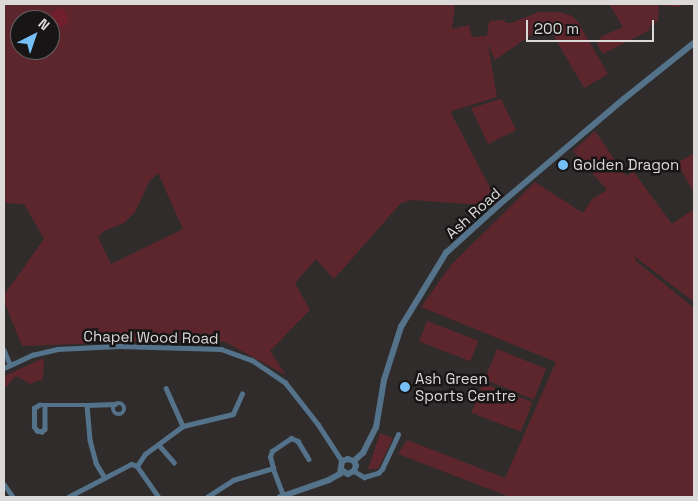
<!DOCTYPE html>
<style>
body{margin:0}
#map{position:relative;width:698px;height:501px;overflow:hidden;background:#302c2c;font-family:"Space Grotesk",sans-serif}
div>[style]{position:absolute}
.green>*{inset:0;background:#5d262d;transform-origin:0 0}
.water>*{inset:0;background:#711f2d}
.minor>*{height:4.5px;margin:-2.25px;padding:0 2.25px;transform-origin:2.25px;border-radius:2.25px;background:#54738b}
.minor>.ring{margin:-2.25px;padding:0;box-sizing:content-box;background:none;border:4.5px solid #54738b;border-radius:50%}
.tertiary>*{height:5.5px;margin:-2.75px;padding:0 2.75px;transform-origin:2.75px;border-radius:2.75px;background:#54738b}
.dots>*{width:14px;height:14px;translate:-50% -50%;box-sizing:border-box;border:2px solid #171515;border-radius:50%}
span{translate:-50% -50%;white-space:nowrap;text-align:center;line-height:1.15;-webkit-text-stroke:5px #171515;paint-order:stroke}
.poi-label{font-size:15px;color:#dcd9d9}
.left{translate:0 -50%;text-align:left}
.street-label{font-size:15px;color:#dcd9d9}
.frame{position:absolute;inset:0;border:5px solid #dcd9d9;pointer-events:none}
.north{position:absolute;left:10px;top:10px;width:50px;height:50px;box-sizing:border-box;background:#171515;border:1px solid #666363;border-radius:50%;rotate:41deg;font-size:14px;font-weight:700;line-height:20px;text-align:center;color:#dcd9d9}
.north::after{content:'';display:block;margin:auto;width:18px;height:22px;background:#76c0f7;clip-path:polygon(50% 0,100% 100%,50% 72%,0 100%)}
.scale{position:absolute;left:526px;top:20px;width:128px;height:22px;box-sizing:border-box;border:2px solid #dcd9d9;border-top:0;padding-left:6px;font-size:15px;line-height:18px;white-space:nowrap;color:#dcd9d9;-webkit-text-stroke:4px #171515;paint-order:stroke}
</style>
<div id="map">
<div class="green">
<div style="clip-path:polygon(evenodd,4px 4px,455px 4px,452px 29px,469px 25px,472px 37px,487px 36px,489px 21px,505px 20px,505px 23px,511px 23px,539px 12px,560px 12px,572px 16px,578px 22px,608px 74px,584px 88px,547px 24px,495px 60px,488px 44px,497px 97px,452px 111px,451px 113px,498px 203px,495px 206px,412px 200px,401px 203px,334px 279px,316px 259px,295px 283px,310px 310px,270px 351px,286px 375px,225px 342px,189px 340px,22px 346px,4px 301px,4px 295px,44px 239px,24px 204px,4px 203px,4px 4px,20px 20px,50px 20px,50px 50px,20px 50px,20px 20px,4px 4px,158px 173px,183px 229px,111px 264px,98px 237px,104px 231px,124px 223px,135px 212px,149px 182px,158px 173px)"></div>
<div style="clip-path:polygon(609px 4px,683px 4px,678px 7px,659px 5px,658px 21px,649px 27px,650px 30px,603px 54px,597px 44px,602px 36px,623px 27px)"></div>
<div style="clip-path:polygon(501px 99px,516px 130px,488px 144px,471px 108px)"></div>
<div style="clip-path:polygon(595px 131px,626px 176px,633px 171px,672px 224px,694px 209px,694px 302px,634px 256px,636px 261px,694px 308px,694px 497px,510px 497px,398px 454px,407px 440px,505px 478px,556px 362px,421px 307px,451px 265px,535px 182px,583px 213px,592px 199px,607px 190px,573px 151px)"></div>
<div style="clip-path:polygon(694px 153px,694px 193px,677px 163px)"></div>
<div style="left:427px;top:321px;width:55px;height:22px;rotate:21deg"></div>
<div style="left:497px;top:349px;width:53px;height:33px;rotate:22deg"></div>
<div style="clip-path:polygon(44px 358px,43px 379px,30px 384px,16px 376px,4px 389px,4px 376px)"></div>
<div style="left:483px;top:383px;width:53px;height:32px;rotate:21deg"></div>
<div style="clip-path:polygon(380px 433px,393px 438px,378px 469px,368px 469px)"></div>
</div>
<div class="water">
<div style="clip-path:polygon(58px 8px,63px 9px,66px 13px,68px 23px,63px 27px,50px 27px,50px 20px,44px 20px)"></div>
</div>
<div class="minor">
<div style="left:4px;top:350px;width:15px;rotate:67deg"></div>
<div style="left:4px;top:368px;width:31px;rotate:-25deg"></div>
<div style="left:32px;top:355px;width:26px;rotate:-13deg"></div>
<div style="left:57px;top:349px;width:62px;rotate:-2.8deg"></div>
<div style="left:119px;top:346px;width:102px;rotate:1.7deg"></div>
<div style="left:221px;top:349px;width:33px;rotate:20deg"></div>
<div style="left:252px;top:360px;width:40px;rotate:34deg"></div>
<div style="left:285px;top:382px;width:53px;rotate:51.8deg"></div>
<div style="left:318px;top:424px;width:44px;rotate:57deg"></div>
<div style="left:166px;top:388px;width:42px;rotate:65.9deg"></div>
<div class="ring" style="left:113px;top:403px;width:7.5px;height:7.5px"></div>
<div style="left:87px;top:405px;width:28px;rotate:-2deg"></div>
<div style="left:45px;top:406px;width:23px;rotate:90deg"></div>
<div style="left:45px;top:429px;width:4px;rotate:135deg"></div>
<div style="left:42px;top:432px;width:5px;rotate:-169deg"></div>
<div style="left:37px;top:431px;width:5px;rotate:-127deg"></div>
<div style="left:34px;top:427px;width:19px;rotate:-90deg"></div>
<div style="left:34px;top:408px;width:6px;rotate:-31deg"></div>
<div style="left:39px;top:405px;width:48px"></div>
<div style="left:87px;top:405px;width:35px;rotate:85deg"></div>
<div style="left:90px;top:440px;width:24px;rotate:75deg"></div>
<div style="left:96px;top:463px;width:17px;rotate:59deg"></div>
<div style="left:159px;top:445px;width:23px;rotate:49deg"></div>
<div style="left:137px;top:466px;width:14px;rotate:-56deg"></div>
<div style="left:145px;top:454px;width:47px;rotate:-36.4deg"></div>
<div style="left:183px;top:426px;width:51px;rotate:-13.5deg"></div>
<div style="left:233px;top:414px;width:22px;rotate:-66deg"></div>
<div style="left:137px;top:466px;width:38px;rotate:55deg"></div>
<div style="left:273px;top:468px;width:11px;rotate:-105deg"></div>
<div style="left:270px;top:457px;width:6px;rotate:-72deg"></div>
<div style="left:272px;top:451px;width:23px;rotate:-34deg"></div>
<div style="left:291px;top:438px;width:8px;rotate:23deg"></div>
<div style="left:298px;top:441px;width:21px;rotate:59deg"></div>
<div style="left:354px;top:471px;width:12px;rotate:31deg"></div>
<div style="left:364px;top:477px;width:15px;rotate:-16deg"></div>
<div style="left:378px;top:473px;width:6px;rotate:-45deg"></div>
<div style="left:382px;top:469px;width:38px;rotate:-65deg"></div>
<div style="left:4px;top:484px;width:16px;rotate:55deg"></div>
<div style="left:68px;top:497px;width:71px;rotate:-27.6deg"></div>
<div style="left:131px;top:464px;width:6px;rotate:18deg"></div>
<div style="left:207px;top:497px;width:31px;rotate:-33deg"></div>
<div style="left:233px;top:480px;width:42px;rotate:-16.7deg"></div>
<div style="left:273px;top:468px;width:30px;rotate:69deg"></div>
</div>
<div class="tertiary">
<div style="left:354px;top:461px;width:12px;rotate:-42deg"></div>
<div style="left:363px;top:453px;width:28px;rotate:-63deg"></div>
<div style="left:376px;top:428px;width:49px;rotate:-80.5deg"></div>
<div style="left:384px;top:380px;width:56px;rotate:-72.2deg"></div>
<div style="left:401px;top:327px;width:87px;rotate:-58.7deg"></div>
<div style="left:446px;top:253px;width:73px;rotate:-42.2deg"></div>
<div style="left:500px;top:204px;width:162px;rotate:-40.3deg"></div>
<div style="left:624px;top:99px;width:90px;rotate:-38.7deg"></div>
<div style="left:342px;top:470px;width:7px;rotate:34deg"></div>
<div style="left:348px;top:474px;width:7px;rotate:-27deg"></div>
<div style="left:354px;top:471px;width:5px;rotate:-68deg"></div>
<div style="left:356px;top:466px;width:5px;rotate:-112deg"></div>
<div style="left:280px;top:497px;width:52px;rotate:-19.1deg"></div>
<div style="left:329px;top:480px;width:13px;rotate:-29deg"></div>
<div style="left:340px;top:474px;width:13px;rotate:-81deg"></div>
<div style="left:342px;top:461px;width:6px;rotate:-18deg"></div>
<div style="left:348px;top:459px;width:6px;rotate:18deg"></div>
</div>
<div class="dots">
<div style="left:563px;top:165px;background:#76c0f7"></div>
<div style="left:405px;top:387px;background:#76c0f7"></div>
</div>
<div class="poi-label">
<span class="left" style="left:573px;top:165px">Golden Dragon</span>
<span class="left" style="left:415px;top:387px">Ash Green<br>Sports Centre</span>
</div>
<div class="street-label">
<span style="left:473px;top:213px;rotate:-42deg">Ash Road</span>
<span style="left:151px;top:337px;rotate:1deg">Chapel Wood Road</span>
</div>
<div class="frame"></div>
<div class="north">N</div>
<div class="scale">200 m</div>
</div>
